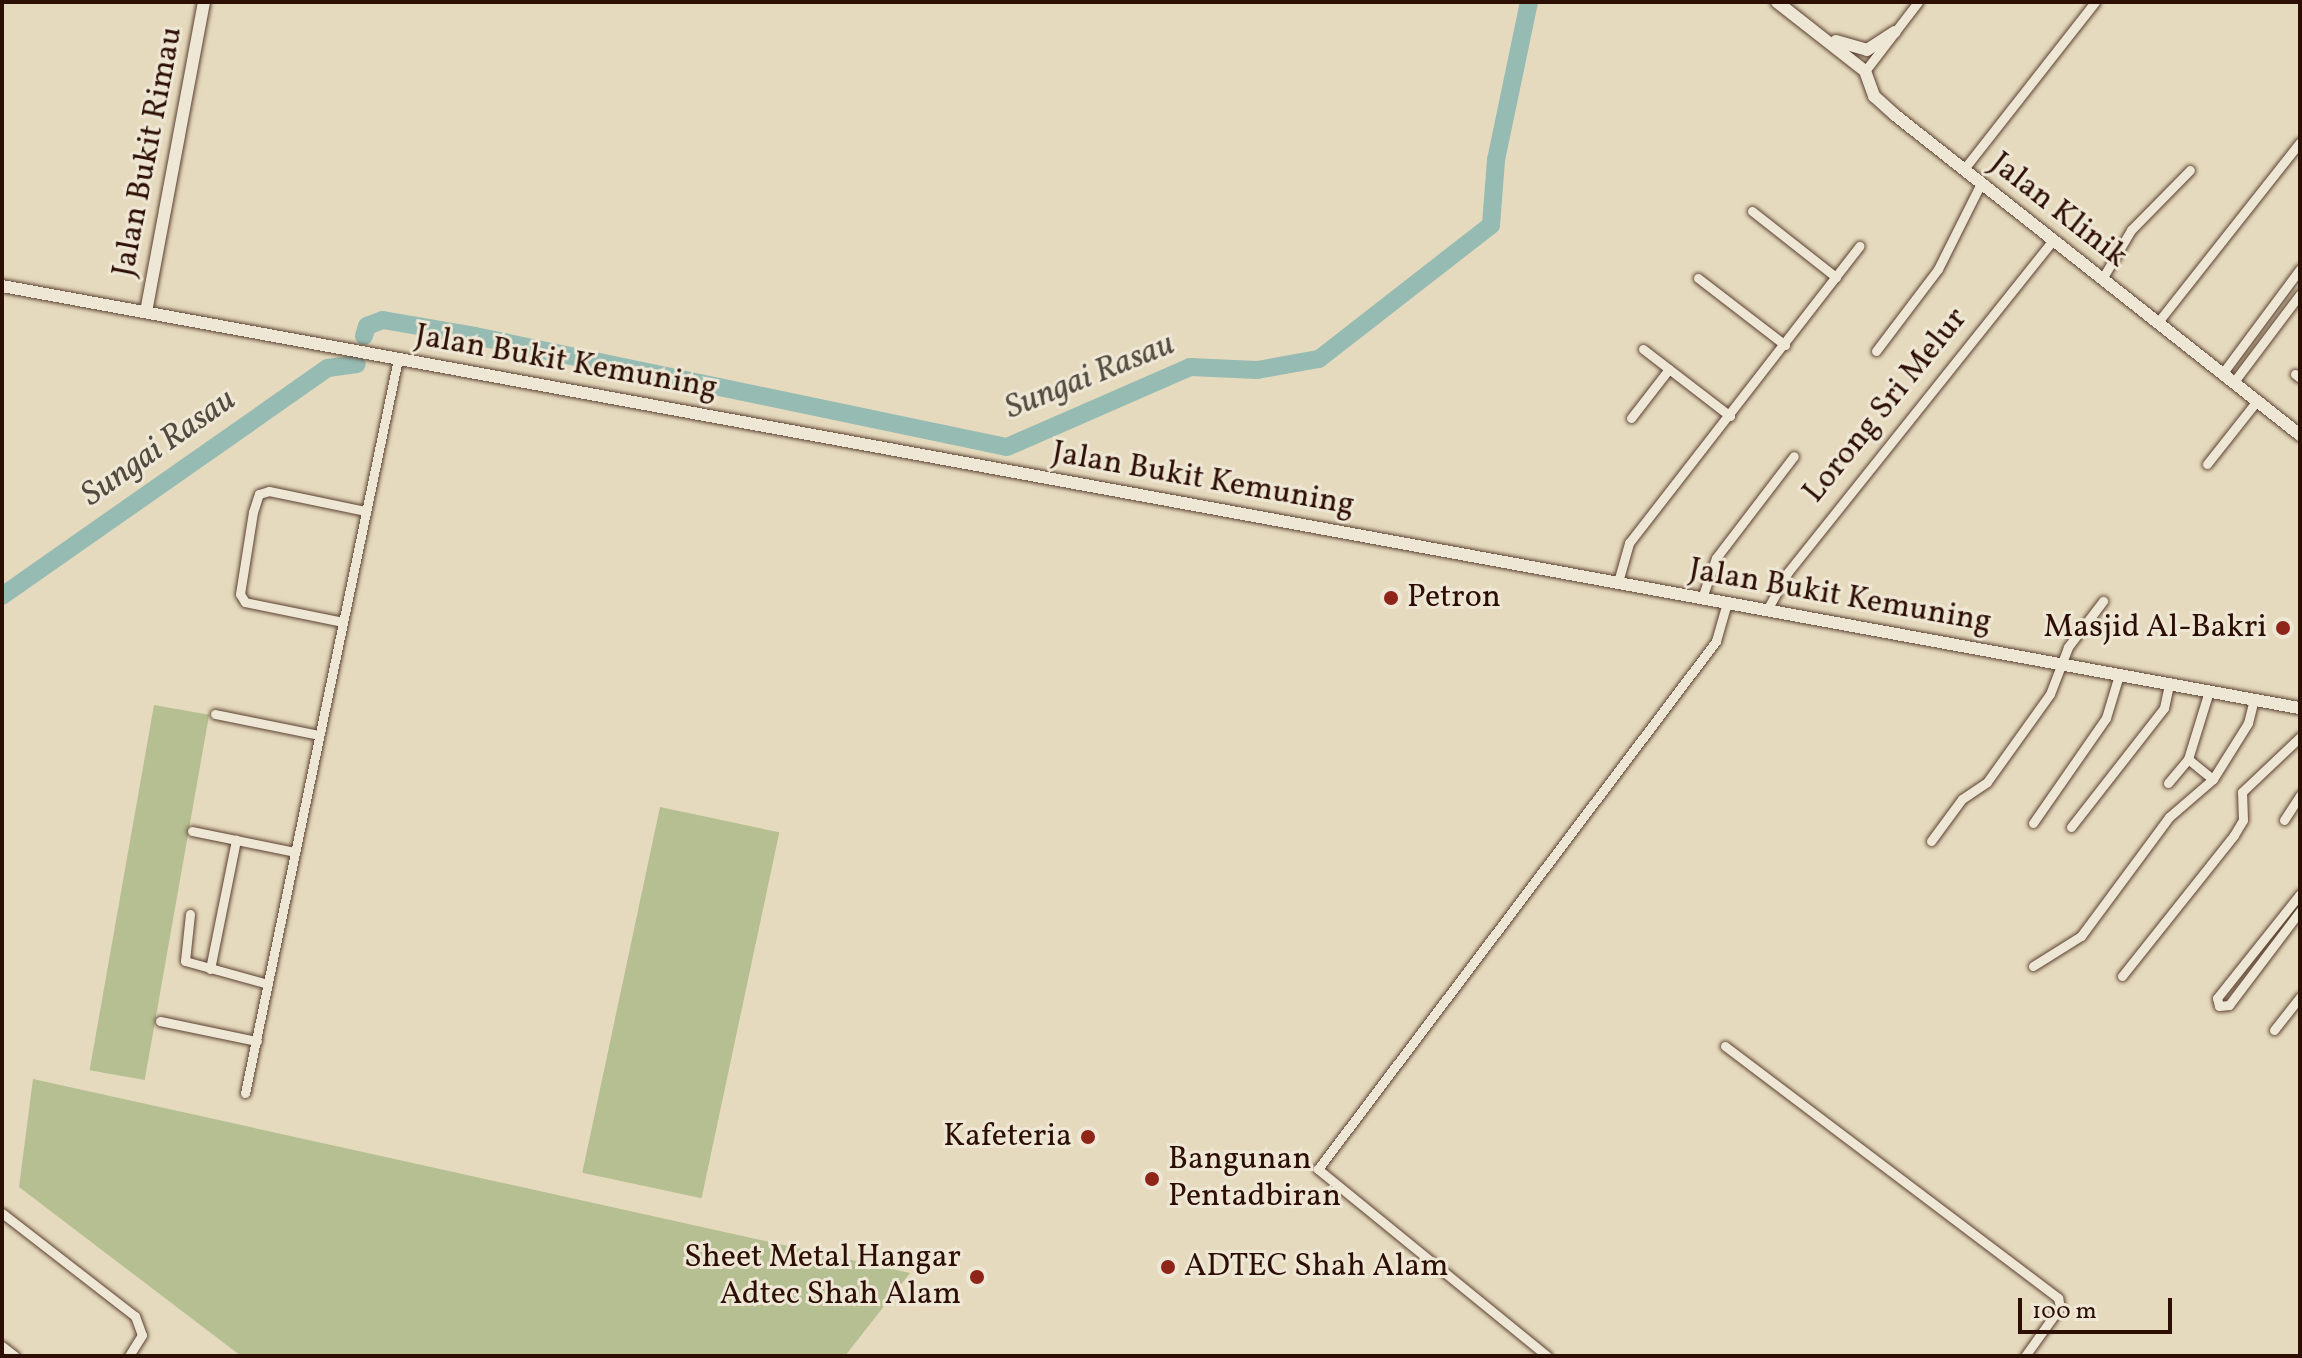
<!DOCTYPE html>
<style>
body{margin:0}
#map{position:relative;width:2302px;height:1358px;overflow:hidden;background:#e6dabe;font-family:Vollkorn,serif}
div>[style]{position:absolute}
.green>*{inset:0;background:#b6bf91;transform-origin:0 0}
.river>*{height:18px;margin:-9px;padding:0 9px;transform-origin:9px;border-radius:9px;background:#96bbb2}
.roads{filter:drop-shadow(0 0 2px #5b4131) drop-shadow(0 0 2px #5b4131)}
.street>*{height:9px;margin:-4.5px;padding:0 4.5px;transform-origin:4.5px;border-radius:4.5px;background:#efe7d5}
.secondary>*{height:12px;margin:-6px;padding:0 6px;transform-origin:6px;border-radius:6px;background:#efe7d5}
.dots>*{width:22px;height:22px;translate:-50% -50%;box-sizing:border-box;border:4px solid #efe7d5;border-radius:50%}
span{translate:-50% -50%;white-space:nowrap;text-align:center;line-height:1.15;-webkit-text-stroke:6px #efe7d5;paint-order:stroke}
.street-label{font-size:32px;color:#2d0e02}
.poi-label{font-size:32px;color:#2d0e02}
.left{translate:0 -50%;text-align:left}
.right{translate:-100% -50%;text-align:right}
.water-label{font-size:34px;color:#524b40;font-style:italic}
.frame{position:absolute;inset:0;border:4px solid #2d0e02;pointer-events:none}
.scale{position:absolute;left:2018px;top:1298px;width:154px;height:36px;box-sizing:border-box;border:4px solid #2d0e02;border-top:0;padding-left:10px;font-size:24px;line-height:28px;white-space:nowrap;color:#2d0e02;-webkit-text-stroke:6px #efe7d5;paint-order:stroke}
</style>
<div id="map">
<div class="green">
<div style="left:154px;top:705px;width:56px;height:371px;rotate:10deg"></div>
<div style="left:660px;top:807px;width:122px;height:374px;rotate:12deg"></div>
<div style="clip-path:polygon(33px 1079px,910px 1273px,845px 1356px,241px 1356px,19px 1187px)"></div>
</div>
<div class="river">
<div style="left:364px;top:336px;width:10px;rotate:-73deg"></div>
<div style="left:367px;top:326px;width:17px;rotate:-21deg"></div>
<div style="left:383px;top:320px;width:93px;rotate:9.9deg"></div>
<div style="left:475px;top:336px;width:543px;rotate:11.79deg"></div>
<div style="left:1007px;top:447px;width:200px;rotate:-23.6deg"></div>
<div style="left:1190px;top:367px;width:67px;rotate:2.6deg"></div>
<div style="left:1257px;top:370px;width:63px;rotate:-10.1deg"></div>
<div style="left:1319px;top:359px;width:218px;rotate:-37.9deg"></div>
<div style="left:1491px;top:225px;width:65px;rotate:-85.6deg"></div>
<div style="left:1496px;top:160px;width:161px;rotate:-78.2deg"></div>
<div style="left:2px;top:596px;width:398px;rotate:-35deg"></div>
<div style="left:328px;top:368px;width:29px;rotate:-8deg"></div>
</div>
<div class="roads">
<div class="street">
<div style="left:1865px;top:71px;width:87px;rotate:-52.5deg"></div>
<div style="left:1964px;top:169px;width:212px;rotate:-51.9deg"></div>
<div style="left:1752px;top:211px;width:107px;rotate:38.2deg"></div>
<div style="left:1698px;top:278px;width:110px;rotate:37.6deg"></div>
<div style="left:2102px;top:279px;width:57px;rotate:-59.4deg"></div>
<div style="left:2131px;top:230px;width:84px;rotate:-45.5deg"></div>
<div style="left:2158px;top:322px;width:229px;rotate:-51.7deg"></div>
<div style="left:1643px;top:349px;width:110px;rotate:37.6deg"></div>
<div style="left:1876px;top:351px;width:103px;rotate:-52.9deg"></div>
<div style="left:1938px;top:269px;width:96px;rotate:-63.4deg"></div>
<div style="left:2222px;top:374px;width:131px;rotate:-53.4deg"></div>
<div style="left:2295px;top:374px;width:6px;rotate:39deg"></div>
<div style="left:2233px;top:383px;width:111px;rotate:-53deg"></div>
<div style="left:1631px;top:418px;width:62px;rotate:-52.2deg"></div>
<div style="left:2207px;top:464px;width:79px;rotate:-51.7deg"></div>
<div style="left:1618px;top:582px;width:41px;rotate:-74.2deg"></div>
<div style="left:1629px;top:543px;width:376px;rotate:-52.2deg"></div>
<div style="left:1702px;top:598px;width:42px;rotate:-70.7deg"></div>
<div style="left:1716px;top:558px;width:128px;rotate:-52.6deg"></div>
<div style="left:1767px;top:610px;width:43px;rotate:-61.1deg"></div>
<div style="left:1788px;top:572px;width:425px;rotate:-51.4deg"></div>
<div style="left:343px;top:622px;width:100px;rotate:-168.5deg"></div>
<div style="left:245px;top:602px;width:9px;rotate:-122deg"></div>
<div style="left:240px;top:594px;width:83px;rotate:-81deg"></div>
<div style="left:253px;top:512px;width:19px;rotate:-72deg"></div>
<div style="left:259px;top:494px;width:10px;rotate:-17deg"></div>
<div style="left:269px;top:491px;width:99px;rotate:11.7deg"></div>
<div style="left:215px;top:714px;width:106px;rotate:11.4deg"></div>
<div style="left:2188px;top:759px;width:32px;rotate:39deg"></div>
<div style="left:2168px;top:783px;width:31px;rotate:-50deg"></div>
<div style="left:2188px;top:759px;width:71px;rotate:-72.8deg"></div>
<div style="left:2284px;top:820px;width:30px;rotate:-57deg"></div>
<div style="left:2033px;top:823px;width:128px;rotate:-55.2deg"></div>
<div style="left:2106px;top:718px;width:45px;rotate:-73.2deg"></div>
<div style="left:2071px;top:827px;width:151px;rotate:-52deg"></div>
<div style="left:2164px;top:708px;width:25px;rotate:-78deg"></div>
<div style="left:192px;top:831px;width:105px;rotate:11.5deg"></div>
<div style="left:1931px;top:841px;width:52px;rotate:-53.6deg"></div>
<div style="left:1962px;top:799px;width:30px;rotate:-34deg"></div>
<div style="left:1987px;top:782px;width:108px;rotate:-54.4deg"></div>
<div style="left:2050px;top:694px;width:50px;rotate:-69deg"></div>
<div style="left:2068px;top:647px;width:58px;rotate:-52.7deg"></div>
<div style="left:2300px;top:894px;width:133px;rotate:128.6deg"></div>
<div style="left:2217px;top:998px;width:8px;rotate:76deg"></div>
<div style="left:2219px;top:1006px;width:10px;rotate:-6deg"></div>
<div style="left:2229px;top:1005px;width:118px;rotate:-52.9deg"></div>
<div style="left:190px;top:914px;width:47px;rotate:96.1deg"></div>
<div style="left:185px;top:961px;width:86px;rotate:15.5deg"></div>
<div style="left:2033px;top:966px;width:57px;rotate:-32deg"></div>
<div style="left:2081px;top:936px;width:148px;rotate:-53.5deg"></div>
<div style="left:2169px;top:817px;width:58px;rotate:-40.8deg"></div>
<div style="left:2213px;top:779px;width:66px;rotate:-58deg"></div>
<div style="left:2248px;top:723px;width:25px;rotate:-76deg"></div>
<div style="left:210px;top:969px;width:132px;rotate:-78.6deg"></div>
<div style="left:2122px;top:976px;width:180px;rotate:-51.5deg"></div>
<div style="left:2234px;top:835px;width:17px;rotate:-59deg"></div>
<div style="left:2243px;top:820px;width:28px;rotate:-92deg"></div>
<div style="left:2242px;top:792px;width:80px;rotate:-43.5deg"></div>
<div style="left:160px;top:1021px;width:99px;rotate:11.7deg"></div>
<div style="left:2274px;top:1030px;width:42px;rotate:-51.8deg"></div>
<div style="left:1725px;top:1046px;width:418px;rotate:37.1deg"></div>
<div style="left:2058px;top:1298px;width:9px;rotate:77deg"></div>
<div style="left:2060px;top:1307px;width:60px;rotate:125.5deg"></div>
<div style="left:245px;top:1093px;width:750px;rotate:-78.23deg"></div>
<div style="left:2px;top:1213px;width:168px;rotate:37.8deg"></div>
<div style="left:135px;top:1316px;width:20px;rotate:70deg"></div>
<div style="left:142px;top:1335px;width:25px;rotate:122deg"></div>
<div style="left:2px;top:1346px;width:16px;rotate:38deg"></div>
<div style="left:1547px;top:1356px;width:296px;rotate:-140.8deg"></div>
<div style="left:1318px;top:1169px;width:661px;rotate:-52.99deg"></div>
<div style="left:1716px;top:641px;width:40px;rotate:-74deg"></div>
</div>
<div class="secondary">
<div style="left:1777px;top:2px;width:112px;rotate:38.1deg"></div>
<div style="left:1865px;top:71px;width:27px;rotate:70deg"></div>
<div style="left:1874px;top:96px;width:28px;rotate:42deg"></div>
<div style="left:1895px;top:115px;width:516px;rotate:38.31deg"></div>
<div style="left:1836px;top:41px;width:32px;rotate:16deg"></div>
<div style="left:1867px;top:50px;width:33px;rotate:-33deg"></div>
<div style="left:2px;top:286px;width:2336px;rotate:10.41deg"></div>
<div style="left:146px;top:312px;width:315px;rotate:-79.4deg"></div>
</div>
</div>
<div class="dots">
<div style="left:1391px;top:598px;background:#8f2418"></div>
<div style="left:2283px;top:628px;background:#8f2418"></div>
<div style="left:1088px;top:1137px;background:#8f2418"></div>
<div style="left:1152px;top:1179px;background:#8f2418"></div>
<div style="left:1168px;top:1267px;background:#8f2418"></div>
<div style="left:977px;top:1277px;background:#8f2418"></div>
</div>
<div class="street-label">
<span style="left:149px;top:152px;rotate:-79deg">Jalan Bukit Rimau</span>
<span style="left:2058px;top:211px;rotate:38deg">Jalan Klinik</span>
<span style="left:566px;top:363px;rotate:10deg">Jalan Bukit Kemuning</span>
<span style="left:1886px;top:406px;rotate:-51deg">Lorong Sri Melur</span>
<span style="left:1203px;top:480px;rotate:10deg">Jalan Bukit Kemuning</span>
<span style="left:1840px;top:597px;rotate:10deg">Jalan Bukit Kemuning</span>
</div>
<div class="poi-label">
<span class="left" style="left:1407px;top:598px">Petron</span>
<span class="right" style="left:2267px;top:628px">Masjid Al-Bakri</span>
<span class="right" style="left:1072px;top:1137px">Kafeteria</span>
<span class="left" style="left:1168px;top:1179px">Bangunan<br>Pentadbiran</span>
<span class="right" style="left:961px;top:1277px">Sheet Metal Hangar<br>Adtec Shah Alam</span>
<span class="left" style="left:1184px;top:1267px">ADTEC Shah Alam</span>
</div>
<div class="water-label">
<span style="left:1090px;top:377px;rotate:-22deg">Sungai Rasau</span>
<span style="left:159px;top:448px;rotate:-35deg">Sungai Rasau</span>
</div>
<div class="frame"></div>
<div class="scale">100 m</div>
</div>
